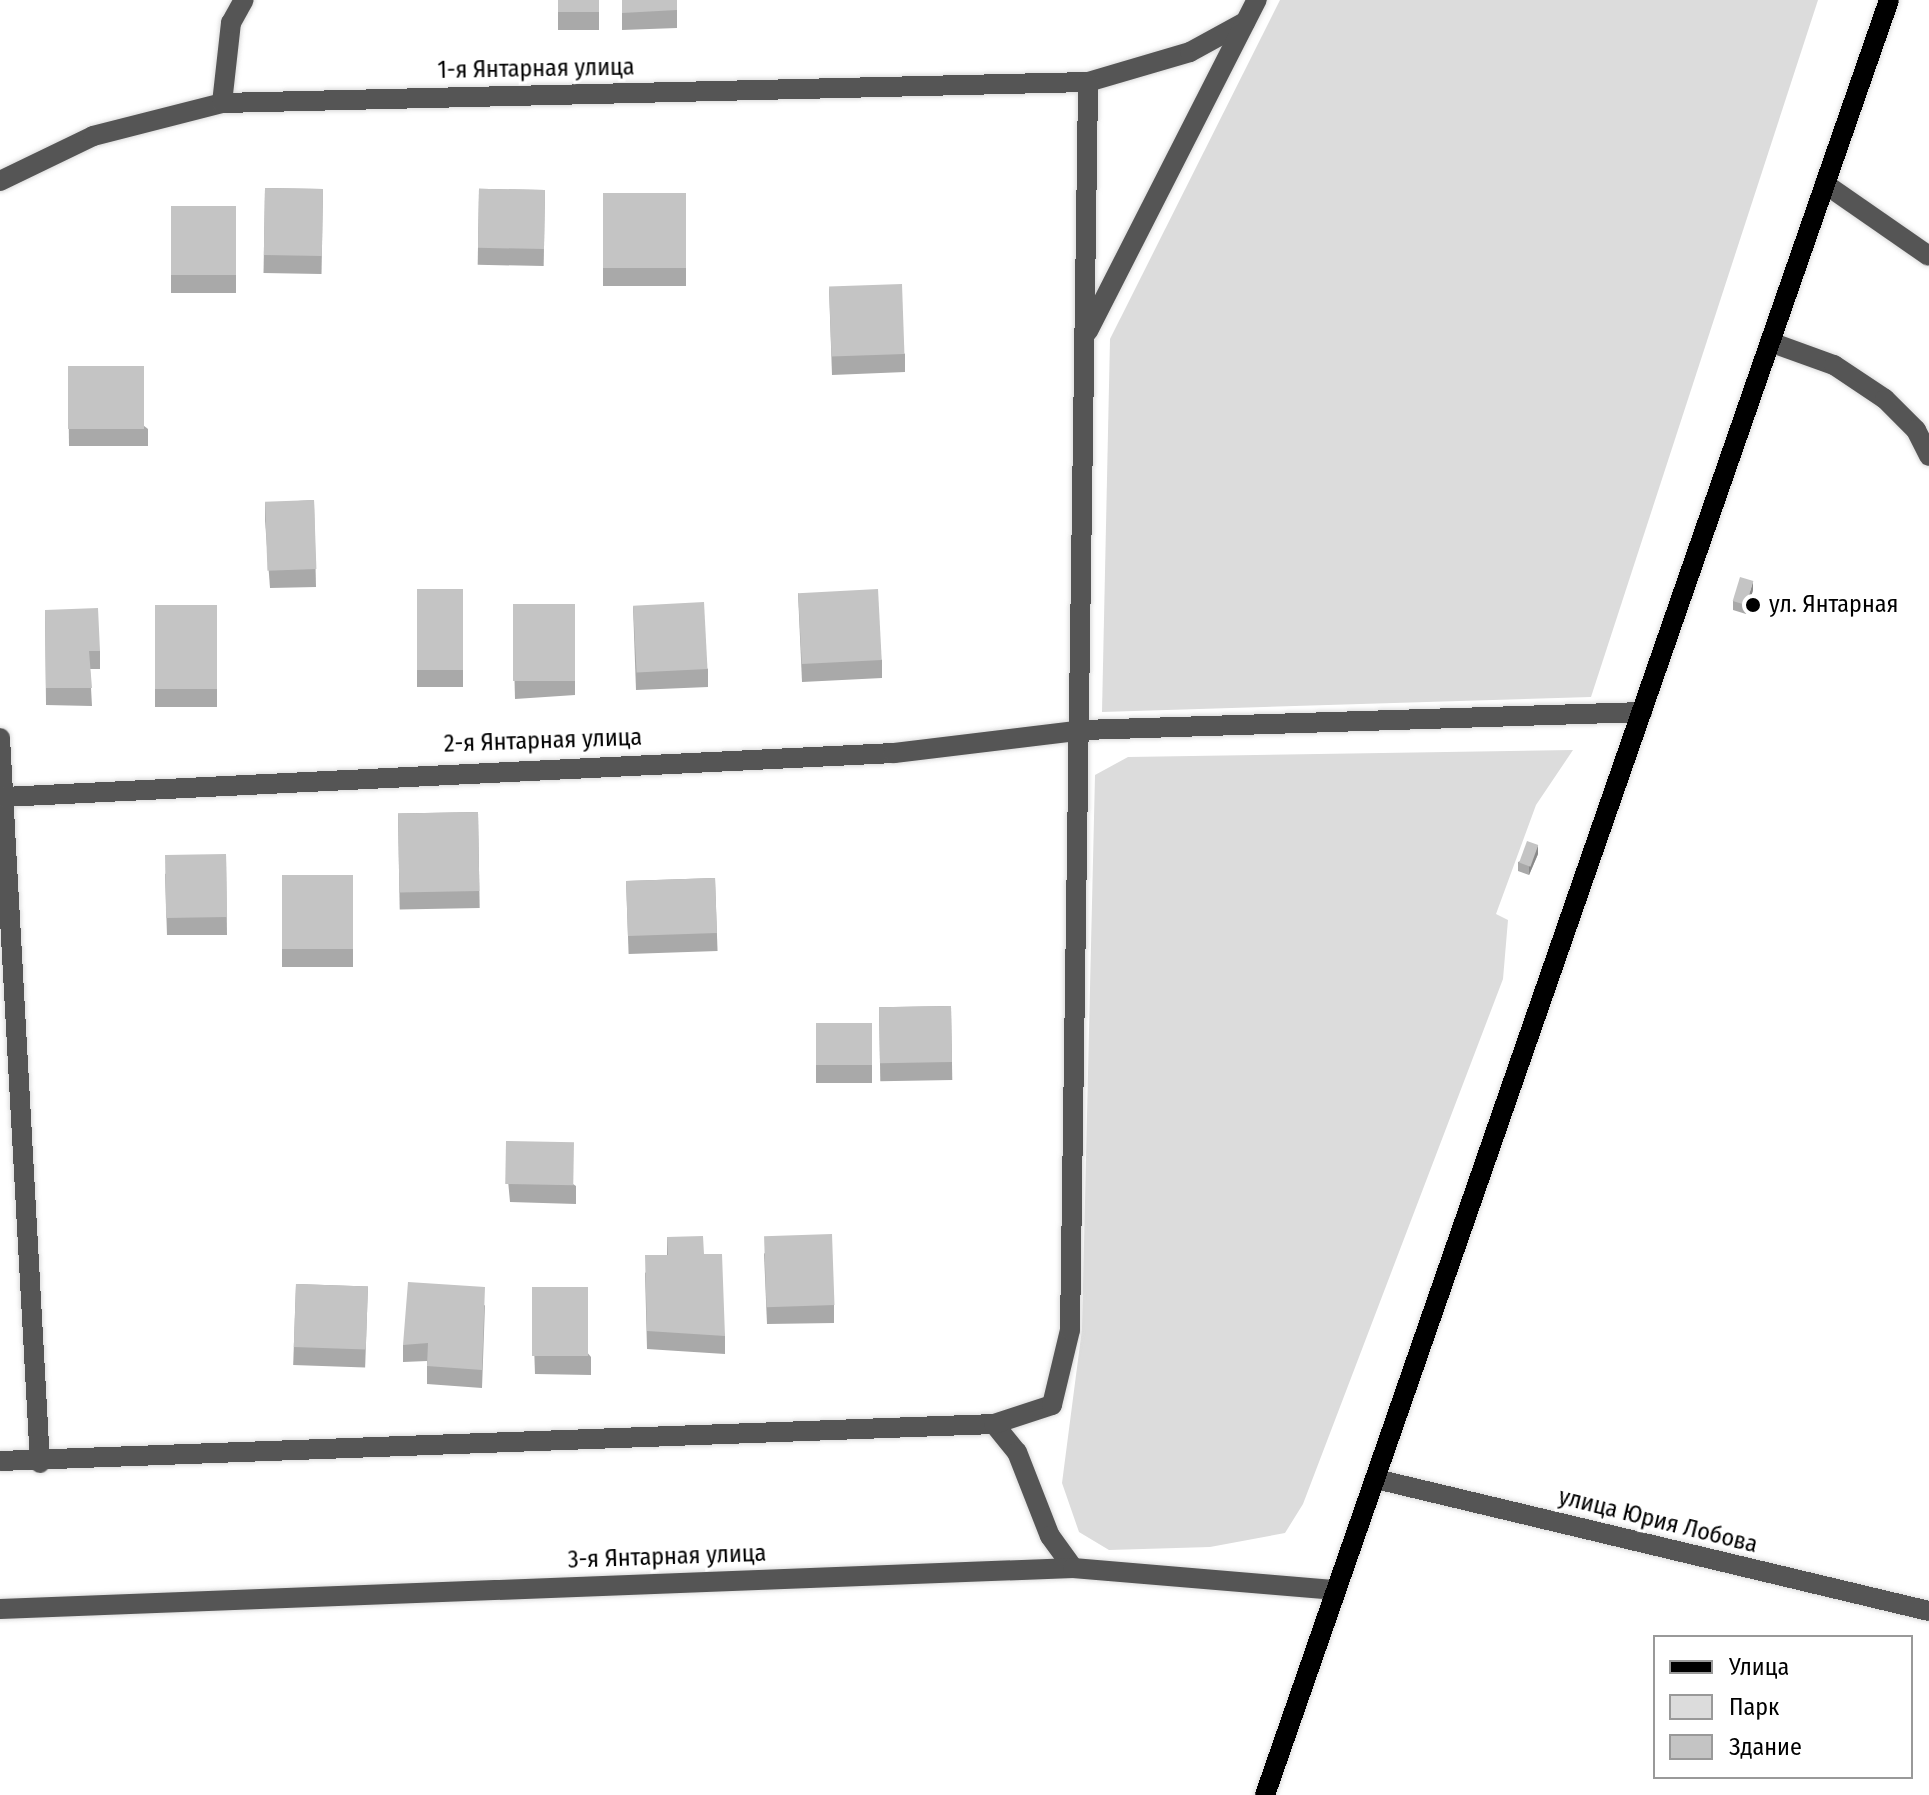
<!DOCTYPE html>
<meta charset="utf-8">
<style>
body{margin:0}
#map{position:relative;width:1929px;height:1795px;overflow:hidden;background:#fff;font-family:"Fira Sans Condensed",sans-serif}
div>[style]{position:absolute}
.green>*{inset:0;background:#dcdcdc}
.roads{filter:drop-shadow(0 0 2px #dbdbdb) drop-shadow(0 0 2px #dbdbdb)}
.minor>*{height:20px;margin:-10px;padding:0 10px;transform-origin:10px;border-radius:10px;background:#555}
.major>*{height:20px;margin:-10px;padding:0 10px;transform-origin:10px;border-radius:10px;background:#000}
.wall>*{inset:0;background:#a9a9a9;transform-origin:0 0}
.shaded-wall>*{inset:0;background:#898989}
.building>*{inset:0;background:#c4c4c4;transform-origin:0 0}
.dots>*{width:22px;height:22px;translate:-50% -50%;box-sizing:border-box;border:4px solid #fff;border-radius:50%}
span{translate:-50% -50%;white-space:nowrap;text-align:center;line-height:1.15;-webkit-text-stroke:6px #fff;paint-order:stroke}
.street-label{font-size:24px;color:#000}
.poi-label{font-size:24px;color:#000}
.left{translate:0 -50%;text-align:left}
.legend{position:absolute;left:1653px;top:1635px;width:260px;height:144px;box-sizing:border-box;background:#fff;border:2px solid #999;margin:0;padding:10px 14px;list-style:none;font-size:24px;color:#000}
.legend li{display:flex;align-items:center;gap:16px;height:40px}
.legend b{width:40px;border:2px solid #999}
</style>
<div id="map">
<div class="green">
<div style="clip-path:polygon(1280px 0,1818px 0,1591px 697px,1102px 712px,1110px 339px)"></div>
<div style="clip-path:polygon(1573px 750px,1536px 805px,1496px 914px,1508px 920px,1503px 979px,1303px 1504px,1285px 1533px,1210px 1547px,1109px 1550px,1079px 1532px,1062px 1483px,1082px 1329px,1095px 775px,1128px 757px)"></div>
</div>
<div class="roads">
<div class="minor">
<div style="left:222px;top:103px;width:81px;rotate:-83.6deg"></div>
<div style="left:231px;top:23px;width:26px;rotate:-61deg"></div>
<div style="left:0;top:181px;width:103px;rotate:-25.8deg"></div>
<div style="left:93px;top:136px;width:133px;rotate:-14.3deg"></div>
<div style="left:222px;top:103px;width:866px;rotate:-1.39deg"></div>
<div style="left:1088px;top:82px;width:106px;rotate:-16.4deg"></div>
<div style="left:1190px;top:52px;width:63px;rotate:-28.6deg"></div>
<div style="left:1825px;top:184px;width:126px;rotate:34.7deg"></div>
<div style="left:1088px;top:331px;width:372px;rotate:-63deg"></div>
<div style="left:1770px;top:342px;width:68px;rotate:19.8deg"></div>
<div style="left:1834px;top:365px;width:61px;rotate:33.7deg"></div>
<div style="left:1885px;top:399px;width:44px;rotate:45deg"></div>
<div style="left:1916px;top:430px;width:29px;rotate:63deg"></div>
<div style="left:0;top:738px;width:726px;rotate:86.84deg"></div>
<div style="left:4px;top:797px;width:891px;rotate:-2.83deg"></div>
<div style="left:894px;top:753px;width:190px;rotate:-6.9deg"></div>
<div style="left:1083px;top:730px;width:559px;rotate:-1.84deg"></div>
<div style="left:994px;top:1424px;width:36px;rotate:51deg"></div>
<div style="left:1017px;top:1452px;width:90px;rotate:68.6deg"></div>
<div style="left:1050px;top:1536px;width:39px;rotate:54deg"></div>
<div style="left:0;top:1461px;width:995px;rotate:-2.13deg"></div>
<div style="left:994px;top:1424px;width:61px;rotate:-18.1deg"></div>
<div style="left:1052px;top:1405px;width:77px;rotate:-76.5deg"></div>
<div style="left:1070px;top:1330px;width:1248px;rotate:-89.17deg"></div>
<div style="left:1376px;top:1479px;width:569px;rotate:13.43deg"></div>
<div style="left:0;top:1609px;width:1074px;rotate:-2.19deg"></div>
<div style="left:1073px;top:1568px;width:264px;rotate:4.8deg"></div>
</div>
<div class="major">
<div style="left:1265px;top:1795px;width:1900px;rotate:-70.83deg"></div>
</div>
</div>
<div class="wall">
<div style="left:558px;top:0;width:41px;height:30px"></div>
<div style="clip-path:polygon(622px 0,677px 10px,677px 28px,622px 30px)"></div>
<div style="left:323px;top:189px;width:85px;height:58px;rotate:91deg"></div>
<div style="left:545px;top:190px;width:76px;height:66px;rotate:91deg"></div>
<div style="left:603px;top:193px;width:83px;height:93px"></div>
<div style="left:171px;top:206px;width:65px;height:87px"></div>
<div style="clip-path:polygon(829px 288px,905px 354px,905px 372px,832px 375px)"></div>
<div style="clip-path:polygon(68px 366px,148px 429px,148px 446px,69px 446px)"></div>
<div style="clip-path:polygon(314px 500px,316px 587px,270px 588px,265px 520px,265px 503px)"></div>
<div style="left:417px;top:589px;width:46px;height:98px"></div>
<div style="clip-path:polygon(1753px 590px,1746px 614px,1733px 610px,1733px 601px)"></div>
<div style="clip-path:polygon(798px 593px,882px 660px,882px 678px,802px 682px)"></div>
<div style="clip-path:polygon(575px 604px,575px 695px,515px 699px,513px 622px)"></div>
<div style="left:155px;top:605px;width:62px;height:102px"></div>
<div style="clip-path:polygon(633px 606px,708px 669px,708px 687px,636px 690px)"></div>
<div style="clip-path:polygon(45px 610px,100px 651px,100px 669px,90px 669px,92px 706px,46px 705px)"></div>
<div style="left:478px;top:812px;width:96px;height:80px;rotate:89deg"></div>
<div style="clip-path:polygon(226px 854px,227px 935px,167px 935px,165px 874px)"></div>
<div style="clip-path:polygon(1538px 854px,1529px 875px,1518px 871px,1518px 862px)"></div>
<div style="left:353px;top:875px;width:92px;height:71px;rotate:90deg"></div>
<div style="left:715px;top:878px;width:73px;height:89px;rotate:88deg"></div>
<div style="left:951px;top:1006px;width:74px;height:72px;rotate:89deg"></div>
<div style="left:872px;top:1023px;width:60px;height:56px;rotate:90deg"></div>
<div style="clip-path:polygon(506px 1141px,576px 1186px,576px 1204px,510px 1202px,506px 1159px)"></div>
<div style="clip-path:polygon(667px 1237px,704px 1254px,725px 1336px,725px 1354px,647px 1349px,645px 1273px,667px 1255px)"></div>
<div style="clip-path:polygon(764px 1253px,834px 1305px,834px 1323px,767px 1324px)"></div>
<div style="left:296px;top:1284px;width:72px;height:81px;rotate:2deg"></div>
<div style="clip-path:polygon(532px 1287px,591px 1357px,591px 1375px,535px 1374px)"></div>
<div style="clip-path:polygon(485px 1305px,482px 1388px,427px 1384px,427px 1361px,403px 1362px,403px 1345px)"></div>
</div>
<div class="shaded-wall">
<div style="clip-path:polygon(1753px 581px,1753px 590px,1746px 614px,1746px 605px)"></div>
<div style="clip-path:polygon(1538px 845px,1538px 854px,1529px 875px,1529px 866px)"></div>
</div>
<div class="building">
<div style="left:558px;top:0;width:41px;height:12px"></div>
<div style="clip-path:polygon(622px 0,677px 0,677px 10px,622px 13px)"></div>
<div style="left:323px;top:189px;width:67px;height:58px;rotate:91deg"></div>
<div style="left:545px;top:190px;width:59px;height:66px;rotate:91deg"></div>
<div style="left:603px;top:193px;width:83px;height:75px"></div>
<div style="left:171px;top:206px;width:65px;height:69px"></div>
<div style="left:902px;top:284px;width:70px;height:73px;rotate:88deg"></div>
<div style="left:68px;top:366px;width:76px;height:63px"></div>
<div style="left:314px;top:500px;width:69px;height:49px;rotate:88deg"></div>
<div style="left:1740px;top:577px;width:14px;height:25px;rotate:17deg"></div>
<div style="left:417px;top:589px;width:46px;height:81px"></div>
<div style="left:878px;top:589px;width:71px;height:80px;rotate:87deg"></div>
<div style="left:704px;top:602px;width:67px;height:71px;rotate:87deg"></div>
<div style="left:513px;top:604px;width:62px;height:77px"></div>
<div style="left:155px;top:605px;width:62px;height:84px"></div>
<div style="clip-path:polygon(98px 608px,100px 651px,89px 651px,92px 688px,46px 688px,45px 610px)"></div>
<div style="left:478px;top:812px;width:79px;height:80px;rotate:89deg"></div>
<div style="left:1527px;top:841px;width:12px;height:23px;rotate:20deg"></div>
<div style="left:226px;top:854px;width:63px;height:61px;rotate:89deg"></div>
<div style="left:353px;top:875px;width:74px;height:71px;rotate:90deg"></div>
<div style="left:715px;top:878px;width:55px;height:89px;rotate:88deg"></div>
<div style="left:951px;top:1006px;width:56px;height:72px;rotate:89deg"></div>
<div style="left:872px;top:1023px;width:42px;height:56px;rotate:90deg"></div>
<div style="left:506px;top:1141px;width:68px;height:43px;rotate:1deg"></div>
<div style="left:832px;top:1234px;width:71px;height:68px;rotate:88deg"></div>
<div style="clip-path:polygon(703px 1236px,704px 1254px,722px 1254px,725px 1336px,647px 1331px,645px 1255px,668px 1255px,667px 1237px)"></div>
<div style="clip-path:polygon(408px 1282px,485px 1287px,482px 1370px,427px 1366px,428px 1343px,403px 1345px)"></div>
<div style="left:296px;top:1284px;width:72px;height:63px;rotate:2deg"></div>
<div style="left:532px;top:1287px;width:56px;height:69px"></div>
</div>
<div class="dots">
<div style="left:1753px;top:605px;background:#000"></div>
</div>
<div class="street-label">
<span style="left:536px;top:69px;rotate:-1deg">1-я Янтарная улица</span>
<span style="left:543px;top:741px;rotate:-2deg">2-я Янтарная улица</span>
<span style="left:1658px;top:1521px;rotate:14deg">улица Юрия Лобова</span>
<span style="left:667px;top:1557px;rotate:-2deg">3-я Янтарная улица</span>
</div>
<div class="poi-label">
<span class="left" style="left:1769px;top:605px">ул. Янтарная</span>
</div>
<ul class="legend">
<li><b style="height:10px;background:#000"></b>Улица</li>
<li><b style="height:22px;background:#dcdcdc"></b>Парк</li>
<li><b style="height:22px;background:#c4c4c4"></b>Здание</li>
</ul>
</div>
